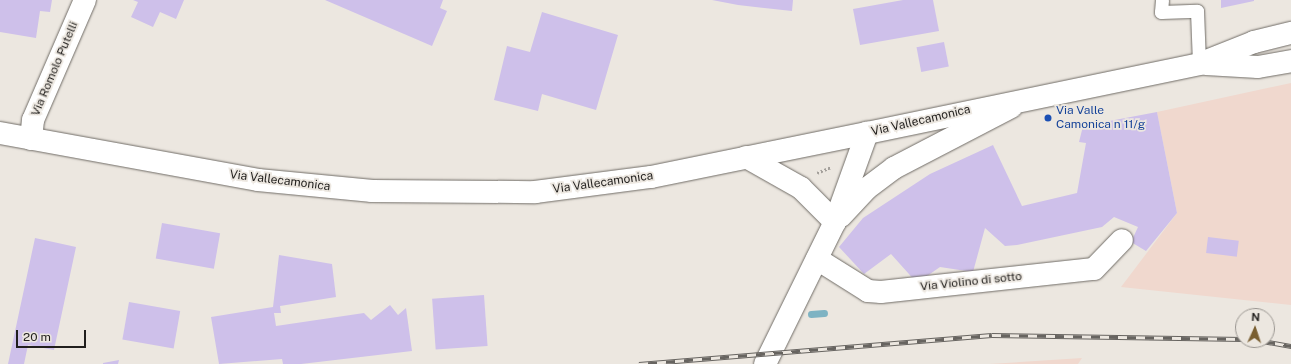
<!DOCTYPE html>
<style>
body{margin:0}
#map{position:relative;width:1291px;height:364px;overflow:hidden;background:#ece7e0;font-family:"Public Sans",sans-serif}
div>[style]{position:absolute}
.commercial>*{inset:0;background:#f0d8ce}
.stream>*{height:7px;margin:-3.5px;padding:0 3.5px;transform-origin:3.5px;border-radius:3.5px;background:#7eb3c3}
.building>*{inset:0;background:#cec0ea;transform-origin:0 0}
.path>*{height:2.5px;margin-top:-1.25px;transform-origin:0;background:repeating-linear-gradient(90deg,#a39f9a 0 2px,transparent 0 4px)}
.roads{filter:drop-shadow(0 0 1px #706c66) drop-shadow(0 0 1px #706c66)}
.service>*{height:13px;margin:-6.5px;padding:0 6.5px;transform-origin:6.5px;border-radius:6.5px;background:#fff}
.minor>*{height:22px;margin:-11px;padding:0 11px;transform-origin:11px;border-radius:11px;background:#fff}
.secondary>*{height:22px;margin:-11px;padding:0 11px;transform-origin:11px;border-radius:11px;background:#fff}
.rail>*{height:4.5px;margin-top:-2.25px;transform-origin:0;background:repeating-linear-gradient(90deg,#ece7e0 0 9px,#676460 0 18px);box-sizing:border-box;border-block:1px solid #676460}
.dots>*{width:11px;height:11px;translate:-50% -50%;box-sizing:border-box;border:2px solid #ece7e0;border-radius:50%}
span{translate:-50% -50%;white-space:nowrap;text-align:center;line-height:1.15;-webkit-text-stroke:3.5px #ece7e0;paint-order:stroke}
.street-label{font-size:12px;color:#211f1d}
.transit-label{font-size:12px;color:#164399}
.left{translate:0 -50%;text-align:left}
.north{position:absolute;left:1235px;top:308px;width:40px;height:40px;box-sizing:border-box;background:#ece7e0;border:1px solid #9b9792;border-radius:50%;rotate:3deg;font-size:11px;font-weight:700;line-height:16px;text-align:center;color:#211f1d}
.north::after{content:'';display:block;margin:auto;width:14px;height:18px;background:#7a5f31;clip-path:polygon(50% 0,100% 100%,50% 72%,0 100%)}
.scale{position:absolute;left:16px;top:330px;width:70px;height:18px;box-sizing:border-box;border:2px solid #211f1d;border-top:0;padding-left:5px;font-size:12px;line-height:14px;white-space:nowrap;color:#211f1d;-webkit-text-stroke:3px #ece7e0;paint-order:stroke}
</style>
<div id="map">
<div class="commercial">
<div style="clip-path:polygon(1291px 83px,1291px 305px,1121px 287px,1177px 213px,1157px 112px)"></div>
<div style="clip-path:polygon(1082px 358px,1078px 364px,989px 364px)"></div>
</div>
<div class="stream">
<div style="left:811px;top:314px;width:13px;rotate:-4deg"></div>
</div>
<div class="building">
<div style="clip-path:polygon(0 0,52px 0,50px 12px,40px 11px,36px 38px,0 32px)"></div>
<div style="clip-path:polygon(133px 0,184px 0,176px 19px,160px 12px,153px 27px,131px 17px,138px 2px)"></div>
<div style="clip-path:polygon(325px 0,443px 0,440px 8px,447px 11px,432px 46px)"></div>
<div style="clip-path:polygon(712px 0,793px 0,792px 11px,738px 5px)"></div>
<div style="clip-path:polygon(903px 0,933px 0,939px 31px,860px 45px,853px 9px)"></div>
<div style="clip-path:polygon(1221px 0,1254px 0,1254px 1px,1221px 8px)"></div>
<div style="clip-path:polygon(542px 12px,618px 35px,596px 110px,542px 94px,538px 111px,494px 100px,507px 46px,530px 52px)"></div>
<div style="left:944px;top:42px;width:25px;height:28px;rotate:79deg"></div>
<div style="clip-path:polygon(1157px 112px,1177px 213px,1146px 251px,1131px 242px,1138px 227px,1114px 217px,1102px 227px,1017px 245px,1005px 246px,985px 228px,973px 272px,940px 267px,917px 283px,891px 254px,864px 274px,839px 247px,863px 218px,930px 174px,993px 145px,1022px 206px,1077px 193px,1086px 143px,1079px 142px,1083px 126px)"></div>
<div style="left:162px;top:223px;width:59px;height:36px;rotate:10deg"></div>
<div style="left:1208px;top:237px;width:31px;height:16px;rotate:7deg"></div>
<div style="clip-path:polygon(35px 238px,76px 247px,54px 350px,28px 345px,24px 364px,8px 364px)"></div>
<div style="clip-path:polygon(279px 255px,332px 264px,336px 297px,280px 306px,281px 313px,274px 313px,276px 326px,364px 313px,371px 320px,390px 305px,398px 315px,406px 308px,412px 351px,301px 364px,283px 364px,282px 359px,219px 364px,211px 317px,273px 307px)"></div>
<div style="left:484px;top:295px;width:51px;height:52px;rotate:86deg"></div>
<div style="left:129px;top:302px;width:52px;height:38px;rotate:10deg"></div>
<div style="clip-path:polygon(119px 360px,118px 364px,103px 364px,103px 363px)"></div>
</div>
<div class="path">
<div style="left:817px;top:173px;width:15px;rotate:-23deg"></div>
</div>
<div class="roads">
<div class="service">
<div style="left:1162px;top:0;width:12px;rotate:95deg"></div>
<div style="left:1161px;top:12px;width:36px;rotate:-2deg"></div>
<div style="left:1197px;top:11px;width:53px;rotate:87.8deg"></div>
</div>
<div class="minor">
<div style="left:31px;top:139px;width:19px;rotate:-84deg"></div>
<div style="left:33px;top:120px;width:131px;rotate:-66.6deg"></div>
<div style="left:746px;top:157px;width:63px;rotate:29.4deg"></div>
<div style="left:801px;top:188px;width:48px;rotate:45deg"></div>
<div style="left:841px;top:216px;width:37px;rotate:-47deg"></div>
<div style="left:866px;top:189px;width:35px;rotate:-37deg"></div>
<div style="left:894px;top:168px;width:132px;rotate:-27.5deg"></div>
<div style="left:817px;top:259px;width:60px;rotate:32.1deg"></div>
<div style="left:868px;top:291px;width:13px;rotate:4deg"></div>
<div style="left:881px;top:292px;width:214px;rotate:-6.2deg"></div>
<div style="left:1094px;top:269px;width:40px;rotate:-46deg"></div>
<div style="left:765px;top:364px;width:158px;rotate:-63.8deg"></div>
<div style="left:835px;top:222px;width:95px;rotate:-70.2deg"></div>
</div>
<div class="secondary">
<div style="left:1206px;top:64px;width:52px;rotate:3.3deg"></div>
<div style="left:1258px;top:67px;width:34px;rotate:-10deg"></div>
<div style="left:0;top:133px;width:262px;rotate:10.3deg"></div>
<div style="left:258px;top:180px;width:115px;rotate:5.5deg"></div>
<div style="left:372px;top:191px;width:163px;rotate:0.4deg"></div>
<div style="left:535px;top:192px;width:117px;rotate:-7.4deg"></div>
<div style="left:651px;top:177px;width:220px;rotate:-11.5deg"></div>
<div style="left:867px;top:133px;width:339px;rotate:-11.7deg"></div>
<div style="left:1199px;top:64px;width:59px;rotate:-21.8deg"></div>
<div style="left:1254px;top:42px;width:38px;rotate:-14deg"></div>
</div>
</div>
<div class="rail">
<div style="left:1257px;top:340px;width:35px;rotate:10deg"></div>
<div style="left:639px;top:364px;width:354px;rotate:-4.7deg"></div>
<div style="left:992px;top:335px;width:251px;rotate:0.9deg"></div>
</div>
<div class="dots">
<div style="left:1048px;top:118px;background:#1a4fb4"></div>
</div>
<div class="street-label">
<span style="left:55px;top:69px;rotate:-67deg">Via Romolo Putelli</span>
<span style="left:921px;top:121px;rotate:-13deg">Via Vallecamonica</span>
<span style="left:280px;top:181px;rotate:7deg">Via Vallecamonica</span>
<span style="left:603px;top:183px;rotate:-8deg">Via Vallecamonica</span>
<span style="left:971px;top:282px;rotate:-6deg">Via Violino di sotto</span>
</div>
<div class="transit-label">
<span class="left" style="left:1056px;top:118px">Via Valle<br>Camonica n 11/g</span>
</div>
<div class="north">N</div>
<div class="scale">20 m</div>
</div>
